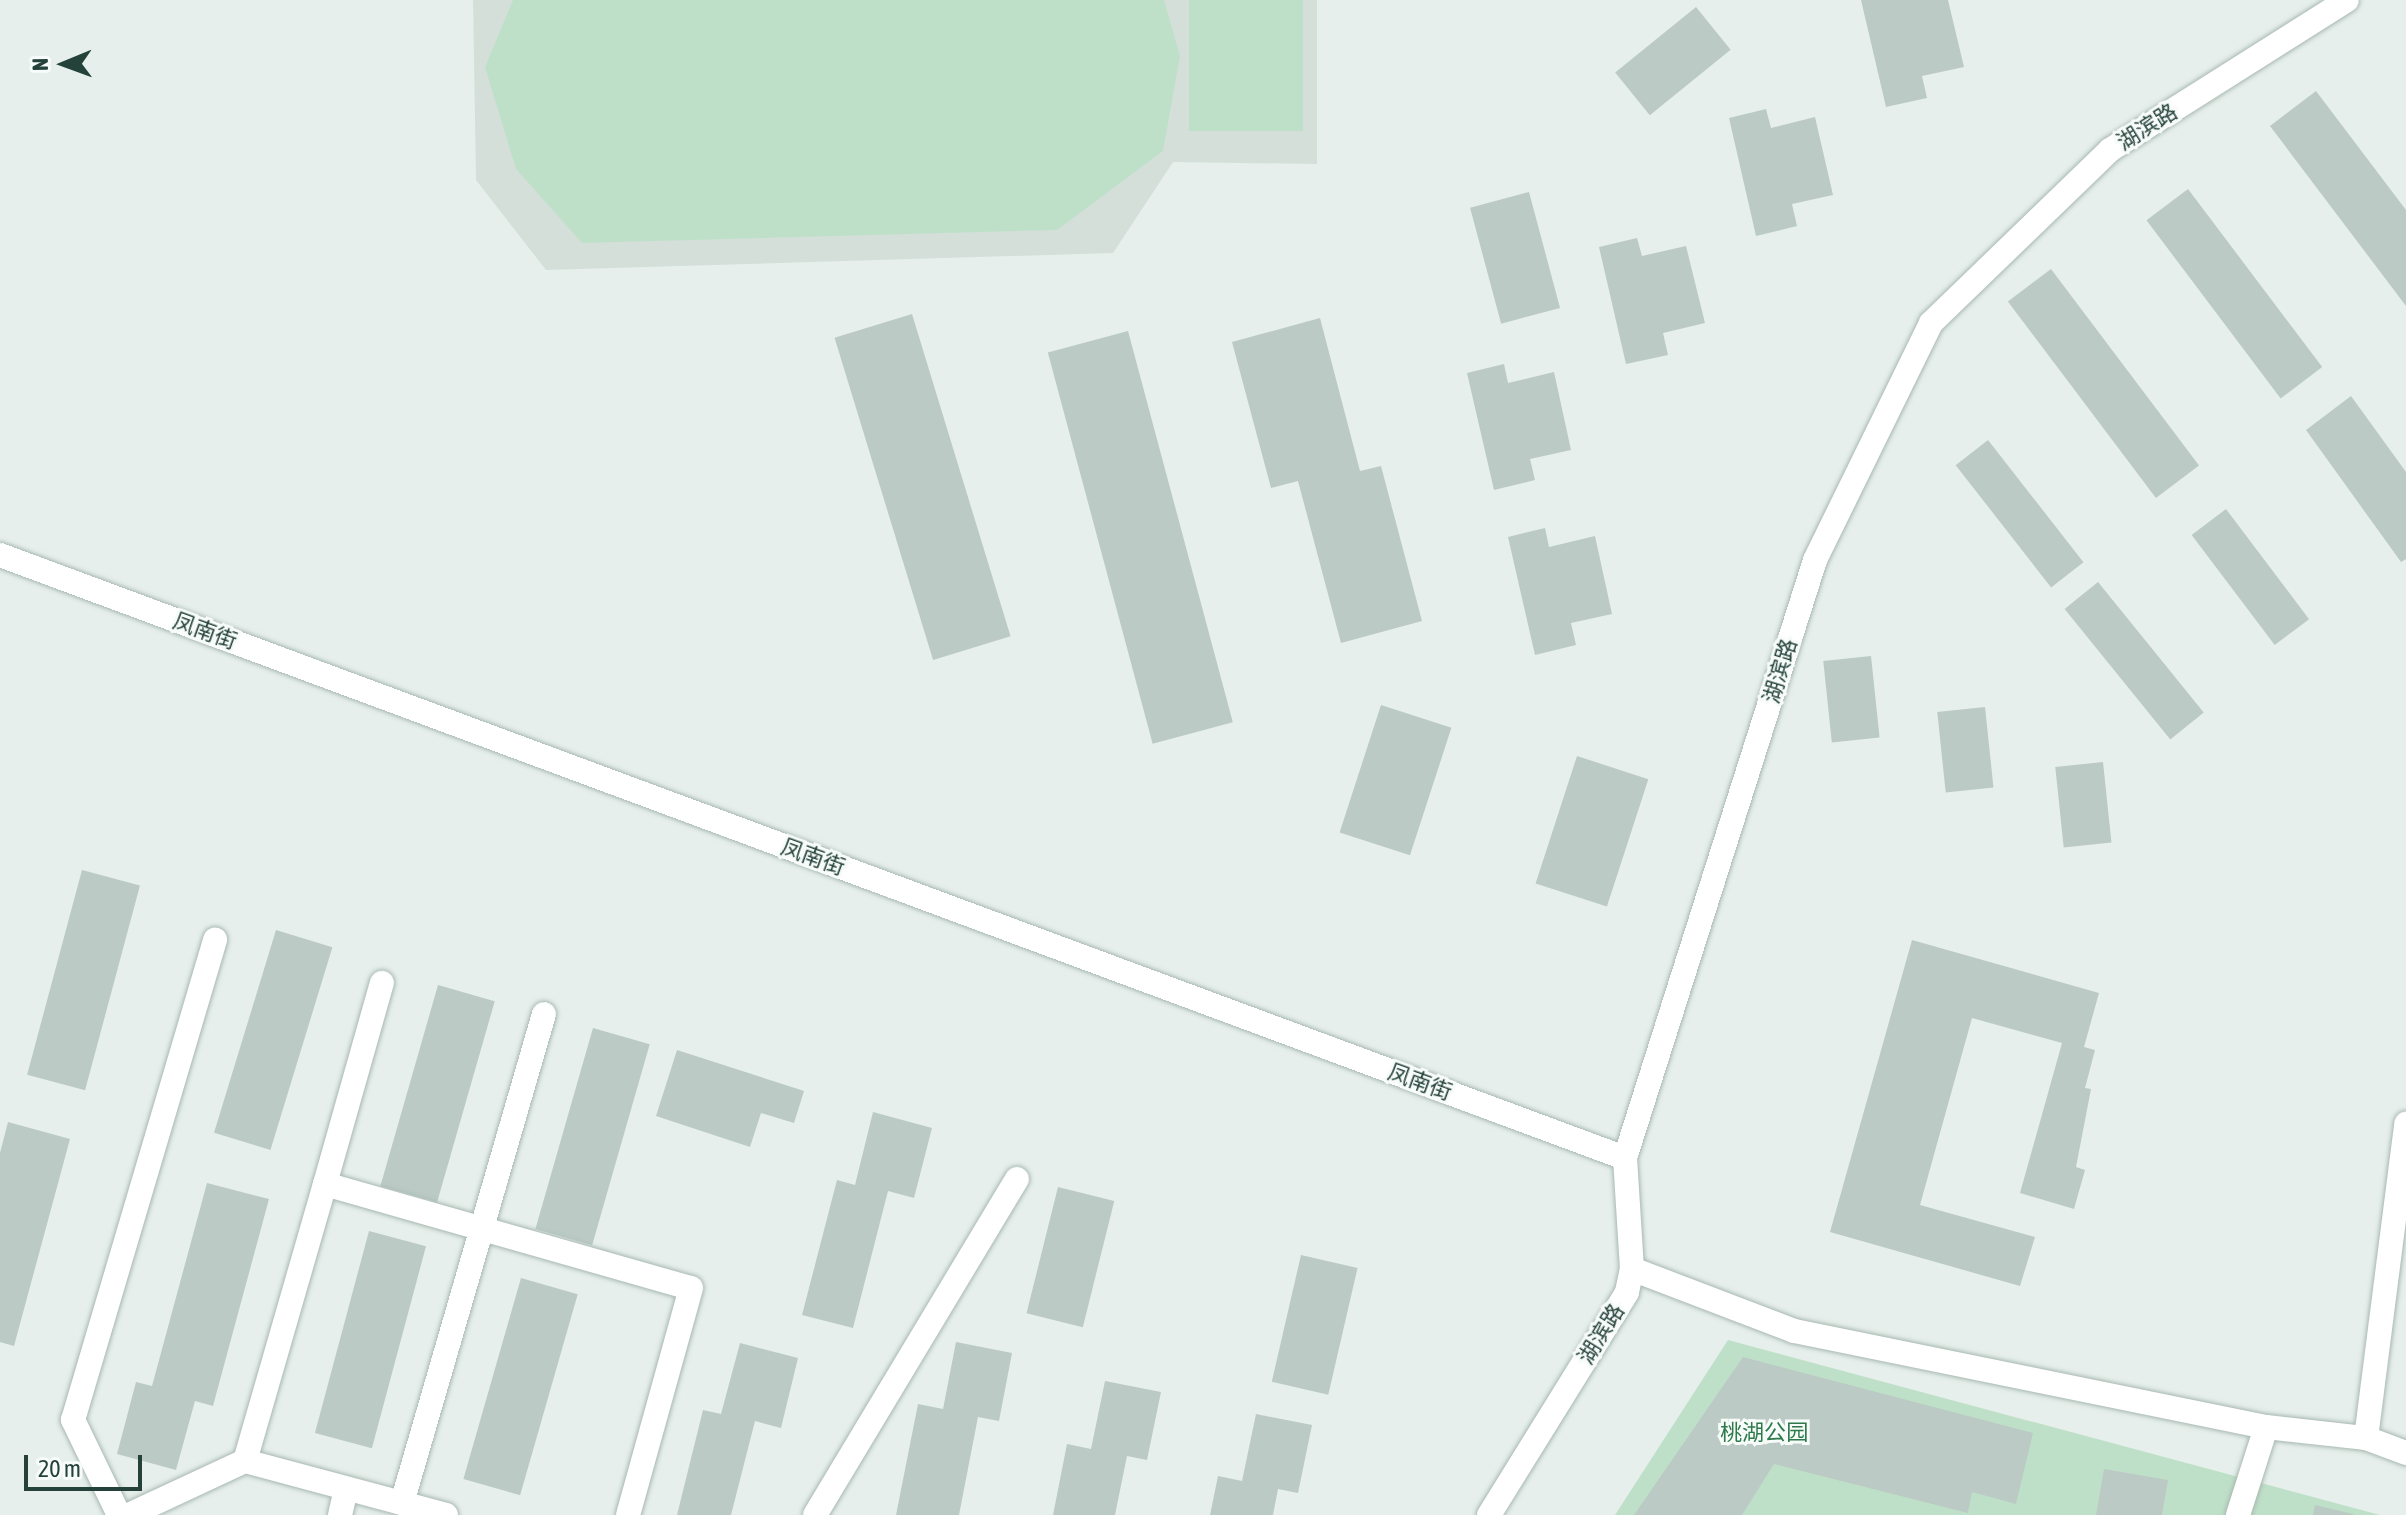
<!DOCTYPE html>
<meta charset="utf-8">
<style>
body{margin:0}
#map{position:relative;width:2406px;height:1515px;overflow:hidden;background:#e6efeb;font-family:"Asap Condensed","Noto Sans SC",sans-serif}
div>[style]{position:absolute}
.built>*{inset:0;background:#d4dfda}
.green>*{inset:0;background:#bfe0c8;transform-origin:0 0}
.building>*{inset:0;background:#bbcac4;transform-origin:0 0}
.roads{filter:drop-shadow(0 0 2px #a8b8b2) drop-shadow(0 0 2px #a8b8b2)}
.street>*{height:24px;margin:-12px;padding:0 12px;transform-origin:12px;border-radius:12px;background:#fff}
span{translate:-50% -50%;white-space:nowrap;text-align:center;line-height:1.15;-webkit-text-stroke:6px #f7fbf9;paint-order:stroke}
.street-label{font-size:22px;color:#24423a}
.park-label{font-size:22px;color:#2d7a4b}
.north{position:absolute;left:24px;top:24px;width:80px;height:80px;-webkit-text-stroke:6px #f7fbf9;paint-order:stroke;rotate:269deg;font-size:22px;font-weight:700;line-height:32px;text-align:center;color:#24423a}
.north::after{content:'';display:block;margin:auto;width:28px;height:36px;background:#24423a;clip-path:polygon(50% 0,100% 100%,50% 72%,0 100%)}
.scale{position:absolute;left:24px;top:1455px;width:118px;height:36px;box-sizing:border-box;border:4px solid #24423a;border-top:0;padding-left:10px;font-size:24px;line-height:28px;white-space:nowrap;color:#24423a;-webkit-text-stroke:6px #f7fbf9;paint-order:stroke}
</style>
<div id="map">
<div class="built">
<div style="clip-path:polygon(473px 0,1317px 0,1317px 164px,1173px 162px,1113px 253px,546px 270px,476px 180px)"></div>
</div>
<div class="green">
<div style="clip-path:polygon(513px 0,1164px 0,1180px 56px,1163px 151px,1057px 230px,582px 243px,516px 169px,485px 67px)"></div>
<div style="left:1189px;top:0;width:114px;height:131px"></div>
<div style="clip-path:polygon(1728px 1340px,2380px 1515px,1615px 1515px)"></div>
</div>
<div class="building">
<div style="clip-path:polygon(1861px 0,1948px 0,1964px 67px,1922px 76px,1927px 98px,1886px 107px)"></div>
<div style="left:1696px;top:7px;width:55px;height:104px;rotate:51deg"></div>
<div style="clip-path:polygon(2316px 91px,2406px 210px,2406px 306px,2270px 126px)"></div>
<div style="clip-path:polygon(1766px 109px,1771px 128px,1815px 117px,1833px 195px,1792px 204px,1797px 226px,1756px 236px,1729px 118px)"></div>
<div style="left:2188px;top:189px;width:223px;height:52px;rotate:53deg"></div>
<div style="left:1529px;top:192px;width:120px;height:61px;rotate:75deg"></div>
<div style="clip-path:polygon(1637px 238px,1642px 256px,1686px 246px,1705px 323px,1663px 333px,1668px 355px,1626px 364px,1599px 247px)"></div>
<div style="left:2051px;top:269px;width:246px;height:54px;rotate:53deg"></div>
<div style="left:912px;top:314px;width:337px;height:81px;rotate:73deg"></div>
<div style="clip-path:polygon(1320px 318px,1360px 471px,1381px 466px,1422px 621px,1341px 643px,1298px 481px,1271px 488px,1232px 342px)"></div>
<div style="left:1128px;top:331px;width:405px;height:83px;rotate:75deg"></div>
<div style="clip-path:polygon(1504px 364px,1508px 383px,1554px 372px,1571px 450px,1530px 459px,1535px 480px,1494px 490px,1467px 373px)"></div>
<div style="clip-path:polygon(2351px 396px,2406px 472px,2406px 559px,2401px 562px,2306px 430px)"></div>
<div style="left:1988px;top:440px;width:155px;height:41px;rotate:52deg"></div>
<div style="left:2226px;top:509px;width:138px;height:43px;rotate:53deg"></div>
<div style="clip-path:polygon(1545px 528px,1549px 547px,1595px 536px,1612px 614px,1571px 623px,1576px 645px,1535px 655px,1508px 537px)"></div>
<div style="left:2098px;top:582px;width:168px;height:43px;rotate:51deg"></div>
<div style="left:1871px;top:656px;width:82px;height:48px;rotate:84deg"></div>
<div style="left:1381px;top:705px;width:74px;height:134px;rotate:18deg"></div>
<div style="left:1985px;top:707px;width:81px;height:48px;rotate:84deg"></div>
<div style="left:1577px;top:756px;width:75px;height:134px;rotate:18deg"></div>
<div style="left:2103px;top:762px;width:81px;height:48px;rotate:84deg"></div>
<div style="left:82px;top:870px;width:60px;height:212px;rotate:15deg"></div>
<div style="left:276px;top:930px;width:59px;height:212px;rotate:17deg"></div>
<div style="clip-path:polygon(1912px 940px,2099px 993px,2084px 1047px,2095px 1050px,2085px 1088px,2091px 1089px,2076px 1167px,2085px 1170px,2074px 1209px,2020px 1193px,2062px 1043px,1972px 1018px,1920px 1205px,2035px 1237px,2020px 1286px,1830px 1232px)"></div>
<div style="left:438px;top:985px;width:59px;height:209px;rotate:16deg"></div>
<div style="left:593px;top:1028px;width:59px;height:209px;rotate:16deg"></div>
<div style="clip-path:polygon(677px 1050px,804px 1091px,794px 1123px,761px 1113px,750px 1147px,656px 1116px)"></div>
<div style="clip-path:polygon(873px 1112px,932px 1128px,914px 1198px,888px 1191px,853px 1328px,802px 1315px,837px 1180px,855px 1185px)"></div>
<div style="clip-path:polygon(8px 1122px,70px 1139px,14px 1346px,0 1342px,0 1153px)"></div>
<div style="clip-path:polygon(207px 1183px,269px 1199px,213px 1406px,195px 1401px,176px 1470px,117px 1454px,136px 1382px,152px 1386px)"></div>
<div style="left:1058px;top:1187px;width:58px;height:130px;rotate:14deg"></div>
<div style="left:369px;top:1231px;width:59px;height:209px;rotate:15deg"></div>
<div style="left:1301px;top:1255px;width:58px;height:130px;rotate:13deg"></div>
<div style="left:521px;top:1278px;width:59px;height:209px;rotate:16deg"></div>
<div style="clip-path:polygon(956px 1342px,1012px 1353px,999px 1421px,978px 1417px,959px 1515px,896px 1515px,918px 1404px,943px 1409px)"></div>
<div style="clip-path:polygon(740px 1343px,798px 1358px,781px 1428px,755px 1421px,731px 1515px,677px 1515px,703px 1410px,721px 1414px)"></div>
<div style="clip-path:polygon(1743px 1357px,2033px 1433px,2016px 1504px,1972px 1492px,1968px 1513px,1774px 1464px,1742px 1515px,1634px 1515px)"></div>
<div style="clip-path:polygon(1105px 1381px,1161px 1392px,1147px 1460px,1127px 1456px,1115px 1515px,1053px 1515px,1067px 1444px,1091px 1449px)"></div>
<div style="clip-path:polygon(1256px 1414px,1312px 1425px,1298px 1493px,1278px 1489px,1273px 1515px,1210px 1515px,1218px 1476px,1242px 1481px)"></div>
<div style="clip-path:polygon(2104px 1469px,2168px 1480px,2162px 1515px,2096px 1515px)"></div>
<div style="clip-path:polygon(2315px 1505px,2353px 1514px,2353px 1515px,2313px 1515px)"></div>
</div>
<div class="roads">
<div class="street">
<div style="left:0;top:555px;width:1733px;rotate:20.36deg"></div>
<div style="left:325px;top:1184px;width:209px;rotate:-74.2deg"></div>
<div style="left:1632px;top:1269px;width:173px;rotate:20.9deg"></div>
<div style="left:1794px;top:1331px;width:482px;rotate:11.5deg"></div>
<div style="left:2266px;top:1427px;width:101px;rotate:6.3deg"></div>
<div style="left:2366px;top:1438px;width:43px;rotate:20.6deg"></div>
<div style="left:2366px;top:1438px;width:317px;rotate:-82.7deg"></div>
<div style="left:245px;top:1461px;width:288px;rotate:-73.9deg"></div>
<div style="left:325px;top:1184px;width:380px;rotate:15.9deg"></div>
<div style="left:691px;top:1288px;width:236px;rotate:105.5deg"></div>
<div style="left:402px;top:1503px;width:509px;rotate:-73.81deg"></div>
<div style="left:119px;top:1515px;width:106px;rotate:-115.8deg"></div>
<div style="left:73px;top:1420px;width:501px;rotate:-73.52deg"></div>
<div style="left:129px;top:1515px;width:128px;rotate:-25deg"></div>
<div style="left:245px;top:1461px;width:208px;rotate:15deg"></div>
<div style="left:340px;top:1515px;width:27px;rotate:-77deg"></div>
<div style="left:815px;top:1515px;width:392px;rotate:-59deg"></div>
<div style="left:1489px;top:1515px;width:262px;rotate:-58.2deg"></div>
<div style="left:1627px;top:1292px;width:24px;rotate:-78deg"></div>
<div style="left:1632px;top:1269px;width:111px;rotate:-93.6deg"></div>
<div style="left:1625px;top:1158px;width:627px;rotate:-72.37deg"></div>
<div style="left:1815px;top:560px;width:264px;rotate:-63.9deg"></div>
<div style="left:1931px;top:323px;width:249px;rotate:-44deg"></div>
<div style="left:2110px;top:150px;width:280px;rotate:-32.3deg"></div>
<div style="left:2238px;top:1515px;width:92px;rotate:-72.3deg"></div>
</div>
</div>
<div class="street-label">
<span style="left:2147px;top:127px;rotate:-32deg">湖滨路</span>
<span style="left:205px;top:631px;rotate:20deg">凤南街</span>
<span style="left:1780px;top:671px;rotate:-73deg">湖滨路</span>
<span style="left:813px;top:857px;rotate:20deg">凤南街</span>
<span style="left:1420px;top:1082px;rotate:20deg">凤南街</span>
<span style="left:1601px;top:1334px;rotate:-58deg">湖滨路</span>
</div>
<div class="park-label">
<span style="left:1764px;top:1433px">桃湖公园</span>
</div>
<div class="north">N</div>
<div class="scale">20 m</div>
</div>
